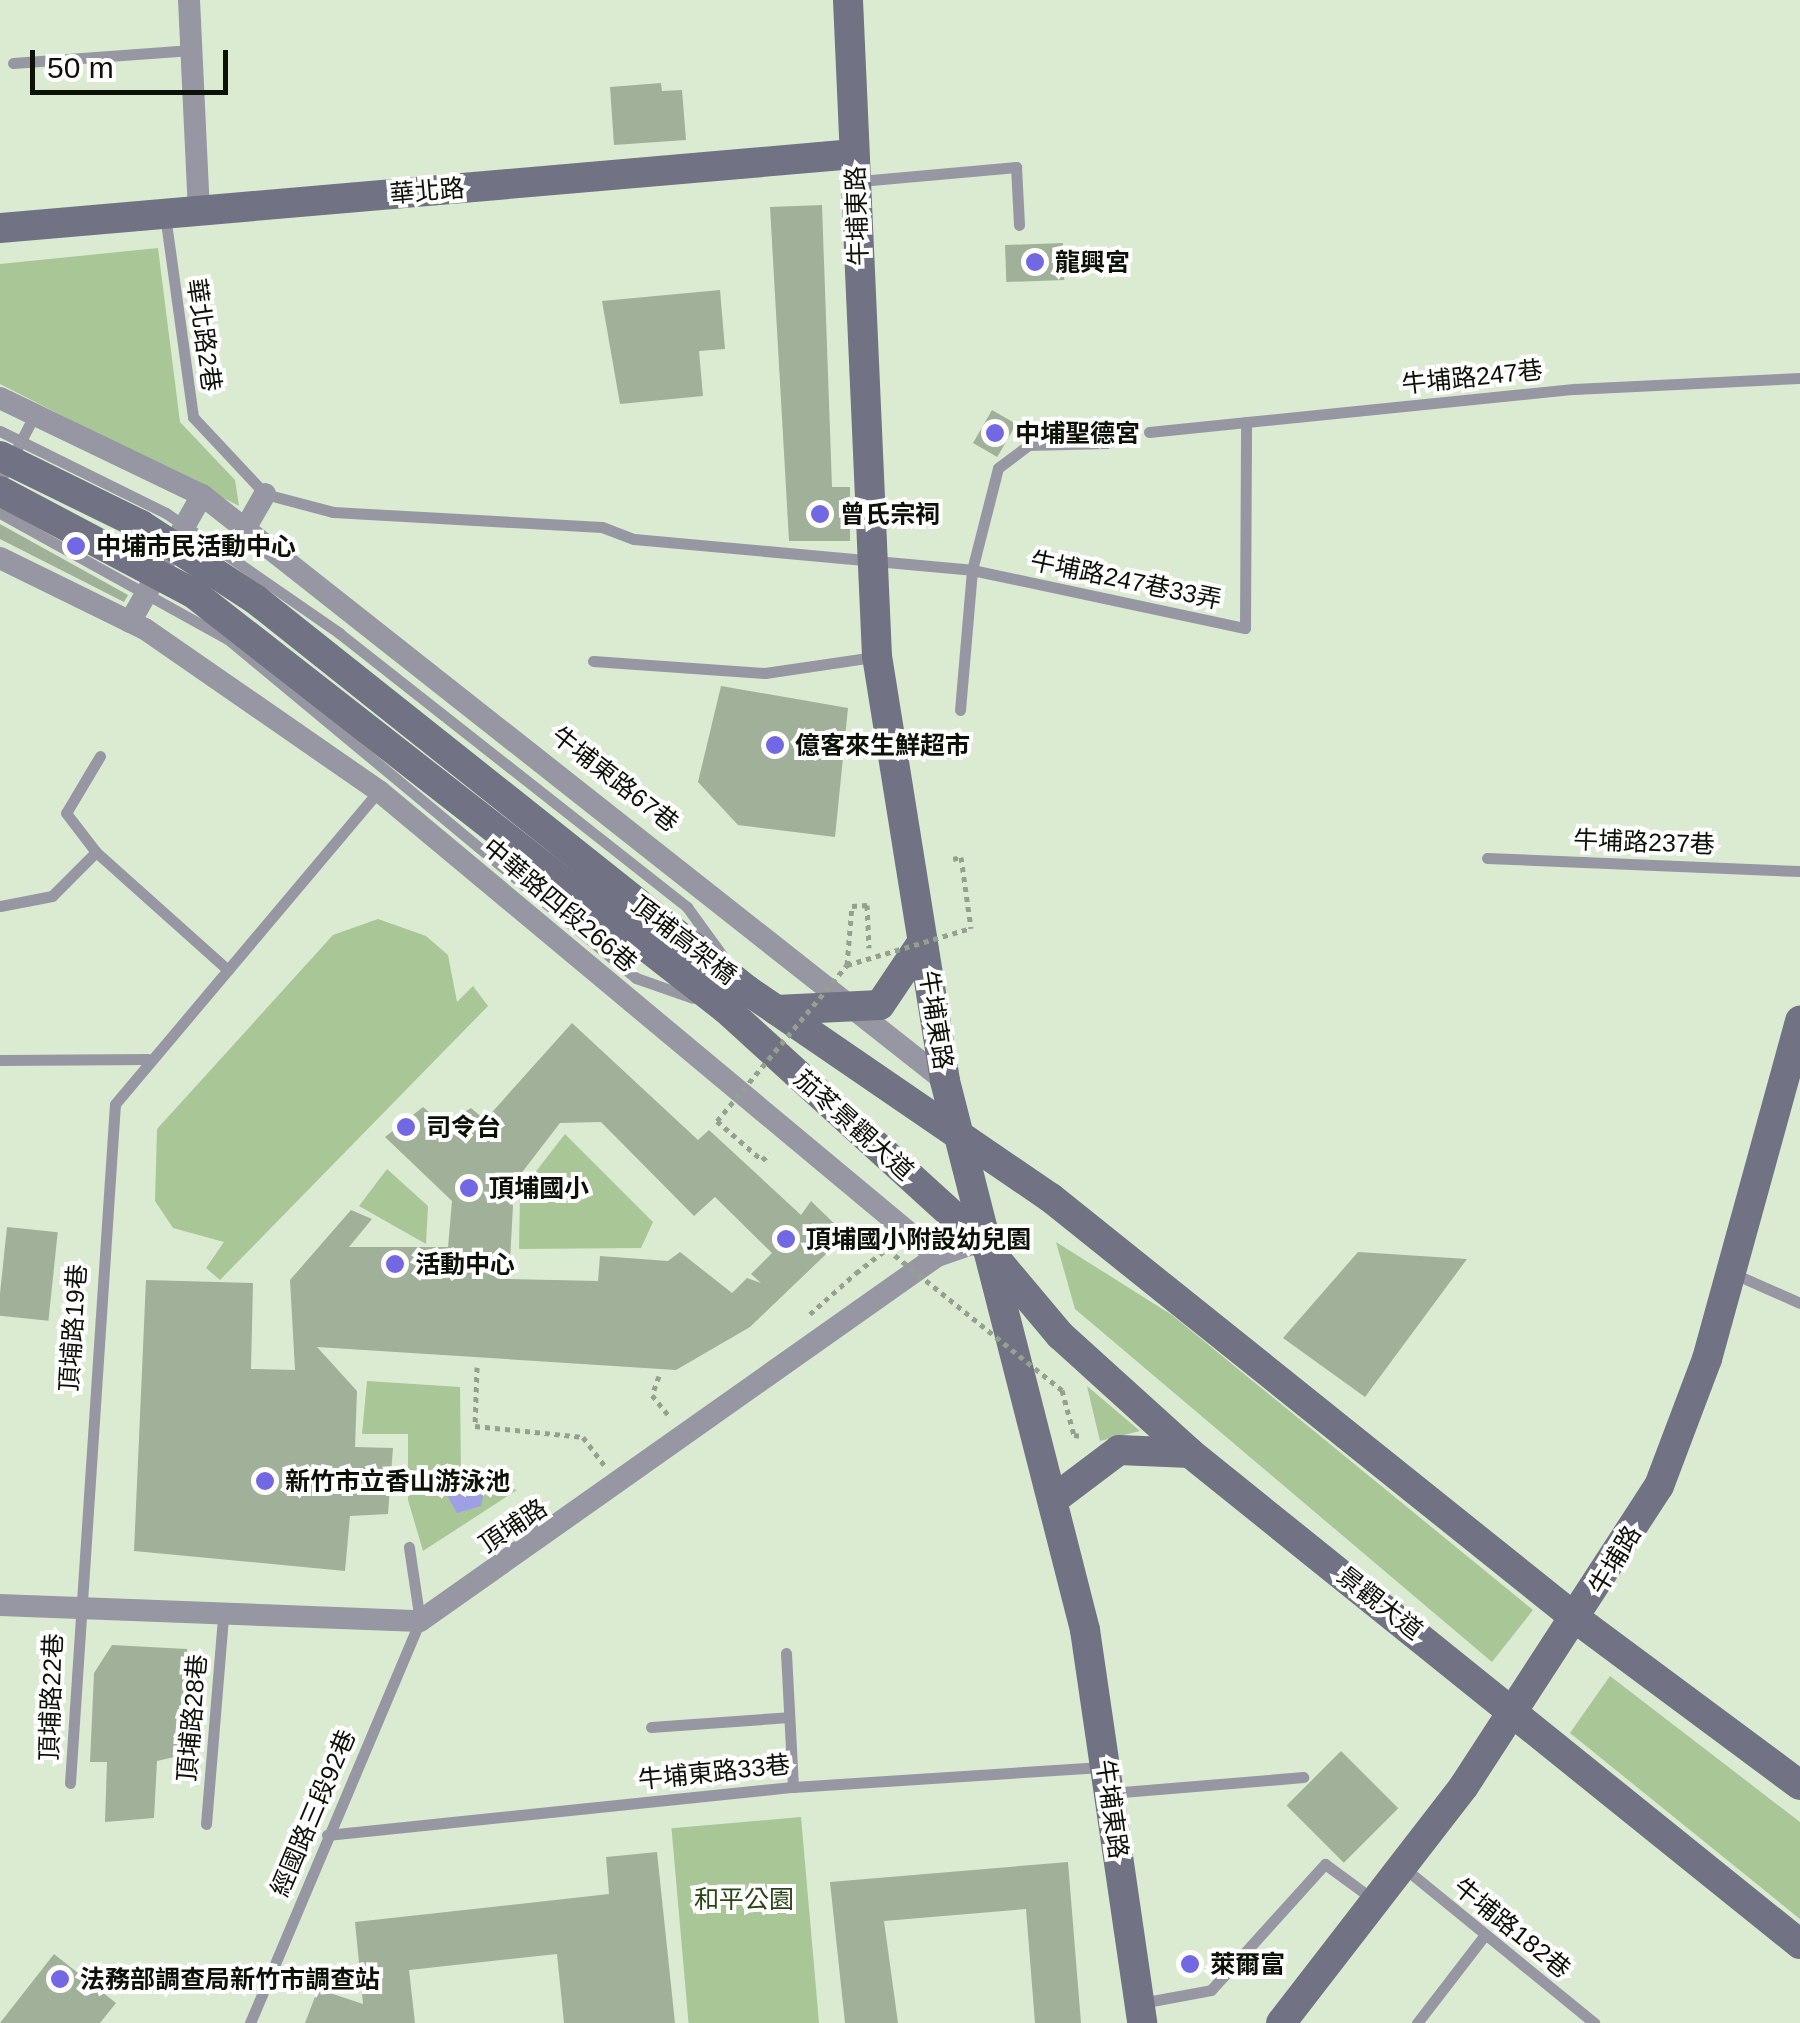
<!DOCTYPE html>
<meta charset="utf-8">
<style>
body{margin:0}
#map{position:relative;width:1800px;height:2023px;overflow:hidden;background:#dbebd2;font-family:Arial,"Noto Sans TC",sans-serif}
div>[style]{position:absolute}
.green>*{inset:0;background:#a9c697;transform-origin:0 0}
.water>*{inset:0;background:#9f9fe6}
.building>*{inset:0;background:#a1b098;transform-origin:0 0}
.path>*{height:5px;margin-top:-2.5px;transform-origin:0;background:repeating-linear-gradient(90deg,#95a18e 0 5px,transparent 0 10px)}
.lane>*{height:11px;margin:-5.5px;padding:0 5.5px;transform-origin:5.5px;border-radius:5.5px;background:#9797a3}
.street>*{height:22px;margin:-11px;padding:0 11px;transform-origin:11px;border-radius:11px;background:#9797a3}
.secondary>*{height:30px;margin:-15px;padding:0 15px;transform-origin:15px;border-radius:15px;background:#717283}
.path-bridge>*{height:5px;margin-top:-2.5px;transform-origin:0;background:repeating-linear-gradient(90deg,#95a18e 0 5px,transparent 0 10px)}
.lane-bridge>*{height:11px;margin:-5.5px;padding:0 5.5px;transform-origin:5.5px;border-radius:5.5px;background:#9797a3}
.secondary-bridge>*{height:30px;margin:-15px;padding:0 15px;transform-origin:15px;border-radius:15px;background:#717283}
.dots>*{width:28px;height:28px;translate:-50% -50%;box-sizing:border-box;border:5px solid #fff;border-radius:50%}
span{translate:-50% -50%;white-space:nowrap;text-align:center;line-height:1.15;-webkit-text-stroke:8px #fff;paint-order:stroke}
.street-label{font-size:25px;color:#0d1209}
.poi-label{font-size:25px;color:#0d1209;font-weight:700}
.left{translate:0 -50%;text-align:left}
.park-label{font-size:25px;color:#2a4415}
.scale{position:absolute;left:30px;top:50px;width:198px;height:45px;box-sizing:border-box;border:5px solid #0d1209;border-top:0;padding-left:12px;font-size:30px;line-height:35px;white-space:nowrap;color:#0d1209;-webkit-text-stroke:8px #fff;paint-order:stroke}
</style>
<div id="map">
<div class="green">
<div style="clip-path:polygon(158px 248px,180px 422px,235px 480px,239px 506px,0 384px,0 264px)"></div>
<div style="clip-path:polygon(378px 919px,426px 936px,448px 955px,457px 1002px,473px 986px,488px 1006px,220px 1280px,206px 1268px,224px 1242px,173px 1228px,155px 1201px,157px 1129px,333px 935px)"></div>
<div style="clip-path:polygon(565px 1134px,653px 1222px,641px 1248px,519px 1249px,520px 1192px)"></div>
<div style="clip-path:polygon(387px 1169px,428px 1206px,426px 1244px,359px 1206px)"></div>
<div style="clip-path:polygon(1056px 1242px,1172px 1315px,1533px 1610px,1492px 1662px,1075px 1309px)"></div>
<div style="clip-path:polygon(367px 1381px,460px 1387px,461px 1475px,517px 1490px,423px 1551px,408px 1500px,408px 1434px,362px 1434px)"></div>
<div style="clip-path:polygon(1087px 1386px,1140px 1431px,1100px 1441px)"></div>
<div style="clip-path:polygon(1610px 1676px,1800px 1822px,1800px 1919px,1570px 1733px)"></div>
<div style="left:801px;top:1817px;width:207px;height:130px;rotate:85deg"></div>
</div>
<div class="water">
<div style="clip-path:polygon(455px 1483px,483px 1496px,481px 1506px,457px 1513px,444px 1490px)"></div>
</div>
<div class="building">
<div style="clip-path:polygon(661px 83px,662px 91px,682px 90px,686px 140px,614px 145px,610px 87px)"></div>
<div style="clip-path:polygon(822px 205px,832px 487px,850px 487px,850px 541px,789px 541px,770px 207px)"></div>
<div style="left:1063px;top:243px;width:37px;height:58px;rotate:88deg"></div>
<div style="clip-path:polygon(720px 290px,725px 349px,699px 351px,703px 396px,620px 404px,602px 301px)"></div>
<div style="left:992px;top:410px;width:28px;height:38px;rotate:30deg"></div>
<div style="clip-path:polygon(0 524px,128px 595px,124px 602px,0 539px)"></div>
<div style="clip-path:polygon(721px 686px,848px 708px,835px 837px,738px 825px,698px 782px)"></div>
<div style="clip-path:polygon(evenodd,572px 1023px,698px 1140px,709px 1130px,801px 1215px,811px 1201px,846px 1235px,750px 1327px,676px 1370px,317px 1347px,357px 1391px,355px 1447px,393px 1448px,388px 1514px,350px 1516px,345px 1571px,134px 1551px,146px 1280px,253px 1283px,251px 1369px,295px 1370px,290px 1280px,351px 1210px,372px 1219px,349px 1247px,448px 1247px,452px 1201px,385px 1137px,423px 1107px,444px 1125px,471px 1108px,485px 1120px,572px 1023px,601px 1122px,694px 1216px,715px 1197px,772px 1253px,751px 1274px,761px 1283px,747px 1278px,732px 1293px,680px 1252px,668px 1261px,600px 1256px,598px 1281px,509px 1279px,513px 1206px,506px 1193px,560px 1123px,601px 1122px)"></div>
<div style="left:7px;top:1227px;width:51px;height:89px;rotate:6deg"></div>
<div style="clip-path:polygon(1358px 1252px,1467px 1259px,1365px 1397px,1283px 1338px)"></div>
<div style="clip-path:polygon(112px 1645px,187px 1649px,183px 1755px,157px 1761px,154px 1818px,105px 1822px,107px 1762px,90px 1762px,94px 1673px)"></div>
<div style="left:1341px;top:1751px;width:81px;height:77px;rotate:45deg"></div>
<div style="clip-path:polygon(657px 1852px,675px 2023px,564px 2023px,557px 1954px,409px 1970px,415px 2023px,305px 2023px,318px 1989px,363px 2004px,355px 1922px,609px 1894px,606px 1857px)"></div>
<div style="clip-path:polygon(1068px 1862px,1081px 2023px,1035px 2023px,1026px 1909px,884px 1921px,898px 2023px,845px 2023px,830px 1882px)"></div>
<div style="clip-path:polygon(54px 1954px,116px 2003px,100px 2023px,0 2023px)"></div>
</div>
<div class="path">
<div style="left:953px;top:859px;width:8px;rotate:-14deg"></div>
<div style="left:961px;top:857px;width:72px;rotate:82deg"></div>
<div style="left:847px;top:965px;width:59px;rotate:-85.2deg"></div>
<div style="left:852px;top:906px;width:15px;rotate:-4deg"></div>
<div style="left:867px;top:905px;width:43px;rotate:87.3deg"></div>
<div style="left:717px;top:1121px;width:60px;rotate:40.9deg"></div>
<div style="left:762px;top:1160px;width:10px;rotate:-37deg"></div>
<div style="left:810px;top:1314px;width:62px;rotate:-41.7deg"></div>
<div style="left:477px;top:1367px;width:59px;rotate:91.9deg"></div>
<div style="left:475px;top:1426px;width:109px;rotate:5.8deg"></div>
<div style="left:583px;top:1437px;width:35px;rotate:53deg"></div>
<div style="left:659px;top:1376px;width:20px;rotate:110deg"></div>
<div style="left:652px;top:1395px;width:27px;rotate:51deg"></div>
<div style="left:1062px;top:1390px;width:47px;rotate:75.1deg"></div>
<div style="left:1074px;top:1435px;width:9px;rotate:6deg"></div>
</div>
<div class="lane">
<div style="left:13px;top:63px;width:179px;rotate:-4.2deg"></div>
<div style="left:860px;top:181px;width:157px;rotate:-5.1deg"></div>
<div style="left:1016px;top:167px;width:58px;rotate:87deg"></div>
<div style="left:165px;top:215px;width:204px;rotate:82.1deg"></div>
<div style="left:193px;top:417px;width:105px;rotate:46.9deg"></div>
<div style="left:265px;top:494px;width:70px;rotate:14.8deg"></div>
<div style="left:333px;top:512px;width:269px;rotate:3.2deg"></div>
<div style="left:602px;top:527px;width:34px;rotate:21deg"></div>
<div style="left:634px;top:539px;width:339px;rotate:5.2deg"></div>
<div style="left:972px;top:570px;width:105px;rotate:-75.7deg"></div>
<div style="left:998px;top:468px;width:38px;rotate:-37deg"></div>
<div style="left:1028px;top:445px;width:80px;rotate:-1.4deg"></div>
<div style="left:1149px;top:432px;width:427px;rotate:-5.8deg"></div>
<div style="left:1574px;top:389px;width:226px;rotate:-2.8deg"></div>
<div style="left:0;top:481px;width:76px;rotate:-62.4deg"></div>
<div style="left:593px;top:661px;width:172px;rotate:4deg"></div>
<div style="left:765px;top:673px;width:109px;rotate:-8.4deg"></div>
<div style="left:960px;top:710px;width:141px;rotate:-85.1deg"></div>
<div style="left:972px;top:570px;width:279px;rotate:12deg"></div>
<div style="left:1245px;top:628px;width:206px;rotate:-89.7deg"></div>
<div style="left:100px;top:756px;width:66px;rotate:120.8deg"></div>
<div style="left:66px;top:813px;width:49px;rotate:52.4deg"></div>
<div style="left:96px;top:852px;width:177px;rotate:41.8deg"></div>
<div style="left:1487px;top:858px;width:313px;rotate:2.4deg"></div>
<div style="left:0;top:906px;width:53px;rotate:-10.9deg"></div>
<div style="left:52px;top:896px;width:62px;rotate:-45deg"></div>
<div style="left:0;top:1060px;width:148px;rotate:-0.4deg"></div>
<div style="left:1732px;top:1273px;width:74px;rotate:23.8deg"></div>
<div style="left:786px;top:1653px;width:134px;rotate:87deg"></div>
<div style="left:651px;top:1727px;width:138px;rotate:-4.1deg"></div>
<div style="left:70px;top:1783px;width:680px;rotate:-86.21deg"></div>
<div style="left:115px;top:1104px;width:409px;rotate:-49.9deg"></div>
<div style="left:1110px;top:1793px;width:194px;rotate:-4.7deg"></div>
<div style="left:206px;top:1824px;width:209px;rotate:-85.3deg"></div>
<div style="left:327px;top:1835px;width:468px;rotate:-5.9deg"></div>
<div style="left:793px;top:1787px;width:313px;rotate:-3.7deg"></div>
<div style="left:1403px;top:1867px;width:247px;rotate:39.2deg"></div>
<div style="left:1141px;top:2003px;width:71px;rotate:-10.5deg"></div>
<div style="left:1211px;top:1990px;width:170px;rotate:-47.9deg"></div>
<div style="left:1325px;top:1864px;width:61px;rotate:36.3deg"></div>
<div style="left:250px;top:2023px;width:436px;rotate:-67.1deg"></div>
<div style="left:420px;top:1621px;width:75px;rotate:-98.5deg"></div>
<div style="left:1417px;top:2023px;width:110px;rotate:-52.4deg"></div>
</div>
<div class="street">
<div style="left:189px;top:0;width:212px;rotate:87.3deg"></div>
<div style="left:0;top:398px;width:224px;rotate:25.7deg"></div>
<div style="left:202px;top:495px;width:946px;rotate:38.26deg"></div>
<div style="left:246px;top:527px;width:38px;rotate:-60deg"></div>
<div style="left:0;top:558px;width:161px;rotate:26.1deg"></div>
<div style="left:145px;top:629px;width:285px;rotate:34.7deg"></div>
<div style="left:379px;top:791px;width:726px;rotate:39.81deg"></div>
<div style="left:130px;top:622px;width:146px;rotate:-60.4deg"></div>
<div style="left:0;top:1605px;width:420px;rotate:2.2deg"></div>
<div style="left:420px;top:1621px;width:633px;rotate:-35.22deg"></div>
<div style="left:937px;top:1256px;width:46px;rotate:-18.8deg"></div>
</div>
<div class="secondary">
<div style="left:848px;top:0;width:657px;rotate:87.47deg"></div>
<div style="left:877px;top:656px;width:430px;rotate:80.9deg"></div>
<div style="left:945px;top:1081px;width:567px;rotate:75.69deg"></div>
<div style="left:1085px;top:1630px;width:397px;rotate:81.7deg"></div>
<div style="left:0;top:228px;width:857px;rotate:-4.95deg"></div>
<div style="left:747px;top:990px;width:368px;rotate:34.4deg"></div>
<div style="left:1051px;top:1198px;width:677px;rotate:38.7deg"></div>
<div style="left:1579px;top:1621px;width:275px;rotate:36.6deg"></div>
<div style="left:726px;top:1009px;width:345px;rotate:42.3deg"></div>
<div style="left:981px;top:1241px;width:123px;rotate:50deg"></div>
<div style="left:1060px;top:1335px;width:176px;rotate:42.2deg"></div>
<div style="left:1190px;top:1453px;width:783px;rotate:38.83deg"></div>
<div style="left:776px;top:1010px;width:104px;rotate:-2.8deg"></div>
<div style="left:880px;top:1005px;width:77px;rotate:-56.1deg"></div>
<div style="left:1058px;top:1496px;width:76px;rotate:-37deg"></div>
<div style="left:1119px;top:1450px;width:71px;rotate:2.4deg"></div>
<div style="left:1281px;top:2023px;width:299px;rotate:-52.3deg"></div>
<div style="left:1464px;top:1786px;width:358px;rotate:-57deg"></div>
<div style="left:1659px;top:1486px;width:136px;rotate:-69.3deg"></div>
<div style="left:1707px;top:1359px;width:351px;rotate:-74.6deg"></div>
</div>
<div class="path-bridge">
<div style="left:717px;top:1121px;width:203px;rotate:-50.2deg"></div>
<div style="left:847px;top:965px;width:129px;rotate:-16.6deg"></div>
<div style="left:856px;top:1273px;width:39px;rotate:-38deg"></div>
<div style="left:887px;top:1249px;width:225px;rotate:38.9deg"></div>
</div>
<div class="lane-bridge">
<div style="left:0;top:431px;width:185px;rotate:26.3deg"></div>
<div style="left:166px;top:513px;width:211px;rotate:34.7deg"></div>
<div style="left:339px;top:633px;width:443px;rotate:38.2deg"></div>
<div style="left:687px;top:907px;width:63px;rotate:54deg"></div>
<div style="left:0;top:513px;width:262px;rotate:29deg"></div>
<div style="left:229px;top:640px;width:529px;rotate:39.71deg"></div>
<div style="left:636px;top:978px;width:60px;rotate:19.3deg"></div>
</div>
<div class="secondary-bridge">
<div style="left:0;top:456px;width:157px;rotate:26.1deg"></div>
<div style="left:141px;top:525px;width:136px;rotate:33deg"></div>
<div style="left:255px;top:599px;width:628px;rotate:38.47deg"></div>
<div style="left:0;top:491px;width:218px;rotate:27.9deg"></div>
<div style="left:193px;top:593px;width:676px;rotate:37.97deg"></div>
</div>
<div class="dots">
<div style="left:1035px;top:262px;background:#7368e3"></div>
<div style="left:995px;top:433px;background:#7368e3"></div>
<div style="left:820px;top:514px;background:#7368e3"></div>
<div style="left:76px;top:546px;background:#7368e3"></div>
<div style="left:775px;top:745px;background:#7368e3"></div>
<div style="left:406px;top:1127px;background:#7368e3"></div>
<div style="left:469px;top:1188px;background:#7368e3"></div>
<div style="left:786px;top:1239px;background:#7368e3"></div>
<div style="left:395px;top:1264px;background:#7368e3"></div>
<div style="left:265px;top:1481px;background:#7368e3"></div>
<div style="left:1190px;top:1964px;background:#7368e3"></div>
<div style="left:60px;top:1979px;background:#7368e3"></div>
</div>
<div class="street-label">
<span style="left:427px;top:191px;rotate:-5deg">華北路</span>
<span style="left:857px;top:216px;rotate:-92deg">牛埔東路</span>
<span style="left:204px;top:335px;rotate:82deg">華北路2巷</span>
<span style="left:1472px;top:377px;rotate:-6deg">牛埔路247巷</span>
<span style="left:1126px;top:580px;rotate:12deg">牛埔路247巷33弄</span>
<span style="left:615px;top:779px;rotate:38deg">牛埔東路67巷</span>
<span style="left:1644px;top:842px;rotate:2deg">牛埔路237巷</span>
<span style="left:560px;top:905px;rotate:40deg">中華路四段266巷</span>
<span style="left:684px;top:940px;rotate:38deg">頂埔高架橋</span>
<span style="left:936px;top:1020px;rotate:81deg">牛埔東路</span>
<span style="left:854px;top:1125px;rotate:42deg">茄苳景觀大道</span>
<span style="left:73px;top:1328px;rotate:-86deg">頂埔路19巷</span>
<span style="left:513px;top:1526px;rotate:-34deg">頂埔路</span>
<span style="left:1615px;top:1560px;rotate:-59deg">牛埔路</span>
<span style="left:1380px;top:1603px;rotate:38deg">景觀大道</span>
<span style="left:51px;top:1697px;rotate:-88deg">頂埔路22巷</span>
<span style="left:192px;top:1718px;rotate:-85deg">頂埔路28巷</span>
<span style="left:714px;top:1772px;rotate:-6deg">牛埔東路33巷</span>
<span style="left:1112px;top:1809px;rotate:82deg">牛埔東路</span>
<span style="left:313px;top:1813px;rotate:-67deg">經國路三段92巷</span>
<span style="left:1512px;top:1928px;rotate:39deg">牛埔路182巷</span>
</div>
<div class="poi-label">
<span class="left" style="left:1055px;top:262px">龍興宮</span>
<span class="left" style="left:1015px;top:433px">中埔聖德宮</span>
<span class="left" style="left:840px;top:514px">曾氏宗祠</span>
<span class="left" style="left:96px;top:546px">中埔市民活動中心</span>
<span class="left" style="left:795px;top:745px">億客來生鮮超市</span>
<span class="left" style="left:426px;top:1127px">司令台</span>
<span class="left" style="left:489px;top:1188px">頂埔國小</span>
<span class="left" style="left:806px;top:1239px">頂埔國小附設幼兒園</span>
<span class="left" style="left:415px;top:1264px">活動中心</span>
<span class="left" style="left:285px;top:1481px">新竹市立香山游泳池</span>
<span class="left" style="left:1210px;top:1964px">萊爾富</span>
<span class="left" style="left:80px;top:1979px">法務部調查局新竹市調查站</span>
</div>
<div class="park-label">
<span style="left:744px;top:1899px">和平公園</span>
</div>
<div class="scale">50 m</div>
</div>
